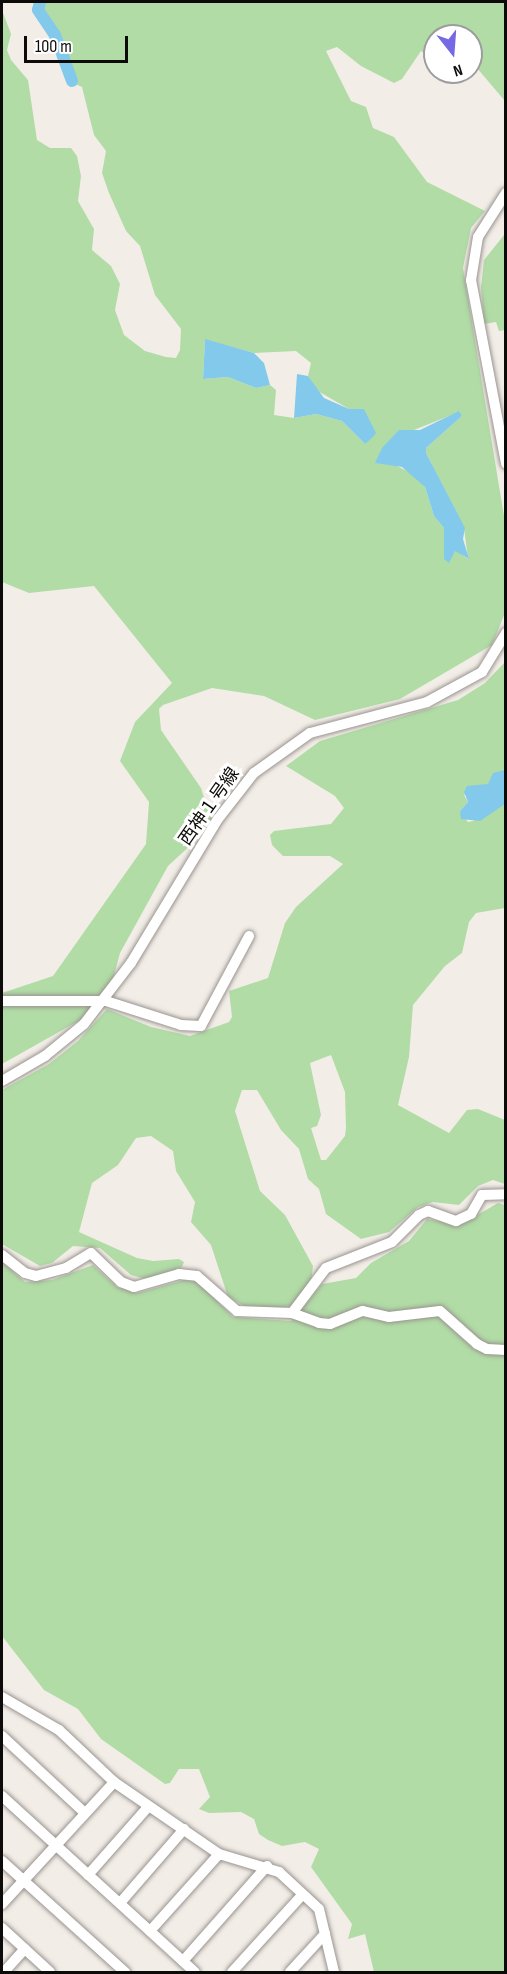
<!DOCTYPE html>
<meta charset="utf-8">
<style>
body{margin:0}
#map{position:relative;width:507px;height:1974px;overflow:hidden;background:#f3ede8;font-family:"Sofia Sans Condensed","Noto Sans JP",sans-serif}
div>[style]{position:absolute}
.green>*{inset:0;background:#b1dca6}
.water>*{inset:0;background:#83c9ec}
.river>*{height:12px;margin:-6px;padding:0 6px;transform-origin:6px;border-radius:6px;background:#83c9ec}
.roads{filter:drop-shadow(0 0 2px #99948f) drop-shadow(0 0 2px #99948f)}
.minor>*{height:10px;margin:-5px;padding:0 5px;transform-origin:5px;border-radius:5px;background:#fff}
span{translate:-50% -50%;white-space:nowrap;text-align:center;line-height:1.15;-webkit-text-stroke:6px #fff;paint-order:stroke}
.street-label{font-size:18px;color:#0d0b09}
.frame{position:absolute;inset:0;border:3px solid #0d0b09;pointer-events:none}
.north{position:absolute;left:423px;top:24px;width:60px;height:60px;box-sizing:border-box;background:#fff;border:2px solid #9e9d9d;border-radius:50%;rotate:163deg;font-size:16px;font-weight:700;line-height:24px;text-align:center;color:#0d0b09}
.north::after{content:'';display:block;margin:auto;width:21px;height:27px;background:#7669e4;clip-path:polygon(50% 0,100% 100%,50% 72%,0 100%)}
.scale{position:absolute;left:24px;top:36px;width:104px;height:27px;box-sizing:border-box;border:3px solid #0d0b09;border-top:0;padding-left:8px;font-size:18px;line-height:21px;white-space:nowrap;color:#0d0b09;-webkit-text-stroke:4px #fff;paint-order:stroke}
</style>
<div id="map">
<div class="green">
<div style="clip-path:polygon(evenodd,36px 2px,505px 2px,505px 101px,471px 61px,471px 36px,435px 36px,435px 60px,421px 51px,402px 79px,394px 83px,361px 66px,337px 47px,326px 51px,351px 101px,366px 107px,373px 128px,394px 137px,427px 182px,485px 211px,471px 228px,463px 268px,505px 522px,505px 613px,492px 645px,400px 699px,315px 720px,264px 696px,212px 688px,163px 705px,159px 709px,161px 730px,201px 788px,211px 819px,194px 842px,168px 866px,120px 953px,112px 983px,82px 1019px,2px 1064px,2px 993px,53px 976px,146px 844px,149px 802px,120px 761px,135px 722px,172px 683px,94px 586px,29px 593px,2px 582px,2px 10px,11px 34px,7px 50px,11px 60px,28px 80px,37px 140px,50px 148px,71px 148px,77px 156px,81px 176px,78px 201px,94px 229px,92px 250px,111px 266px,120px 284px,115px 310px,124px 335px,145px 351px,166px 357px,176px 358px,180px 350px,181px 329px,155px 295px,140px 246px,126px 231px,109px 193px,102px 173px,106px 151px,94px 135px,82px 87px,69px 81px,51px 36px,37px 13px,36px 2px,205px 340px,254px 353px,296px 351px,311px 363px,308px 376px,316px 390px,349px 409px,365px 444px,342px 421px,316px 414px,294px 418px,274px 415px,276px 390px,270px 385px,256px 388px,228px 377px,203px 379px,205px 340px,36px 2px,459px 412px,462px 416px,426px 448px,426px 453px,464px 528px,468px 559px,455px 550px,444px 559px,444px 528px,434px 516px,425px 487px,415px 475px,393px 464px,409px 432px,459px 412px)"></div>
<div style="clip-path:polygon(505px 219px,505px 330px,499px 331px,496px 322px,484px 324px,481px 287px,484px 260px,504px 235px)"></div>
<div style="clip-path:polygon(evenodd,505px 662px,505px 770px,488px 784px,464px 795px,468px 802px,460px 811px,468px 822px,473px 821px,505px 804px,505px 908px,476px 913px,469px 922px,462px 953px,445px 966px,413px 1005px,409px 1057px,398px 1105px,449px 1133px,467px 1110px,478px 1109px,505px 1120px,505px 1184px,493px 1180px,478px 1186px,459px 1205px,433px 1202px,418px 1207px,389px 1232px,361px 1239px,326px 1214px,319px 1189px,308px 1179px,299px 1149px,281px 1130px,257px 1090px,242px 1090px,235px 1111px,260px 1191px,285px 1215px,313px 1266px,311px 1282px,296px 1304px,275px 1310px,248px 1308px,228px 1297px,211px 1245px,191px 1222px,195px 1202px,176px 1171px,173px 1151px,151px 1136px,136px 1138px,118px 1165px,92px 1183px,79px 1232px,137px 1258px,153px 1261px,179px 1259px,184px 1262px,182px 1267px,146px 1279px,131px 1275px,100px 1248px,73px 1246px,52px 1263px,40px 1266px,2px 1244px,2px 1090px,49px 1064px,78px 1041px,107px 1009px,151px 1027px,190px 1036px,229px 1022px,232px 1017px,229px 991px,268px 978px,285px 923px,296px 907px,343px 864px,330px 856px,283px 856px,272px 845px,270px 835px,274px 831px,331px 824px,344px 808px,335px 796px,286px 766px,320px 741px,458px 700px,485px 683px,505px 662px,331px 1055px,345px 1092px,346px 1128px,345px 1136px,326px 1160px,321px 1160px,311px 1128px,317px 1126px,321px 1115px,310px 1063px,331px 1055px)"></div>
<div style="clip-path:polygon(498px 1203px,505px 1205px,505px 1972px,374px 1972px,365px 1934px,348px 1939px,352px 1924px,311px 1867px,319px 1849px,305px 1842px,282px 1846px,268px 1840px,259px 1834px,254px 1819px,241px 1812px,209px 1813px,199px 1809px,210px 1797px,199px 1769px,179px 1769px,170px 1783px,165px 1784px,101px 1739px,78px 1709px,44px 1690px,2px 1636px,2px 1262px,25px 1282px,52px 1280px,93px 1265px,117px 1287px,137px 1293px,184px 1280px,198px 1282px,233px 1317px,291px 1321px,322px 1284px,356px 1278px,371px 1263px,409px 1241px,427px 1219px,460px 1225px)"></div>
</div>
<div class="water">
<div style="clip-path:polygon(205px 339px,254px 353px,264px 363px,270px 385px,256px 388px,228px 377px,203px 379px)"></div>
<div style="clip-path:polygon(297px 374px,308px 376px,324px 398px,349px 409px,364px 409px,376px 433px,373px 437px,365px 444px,342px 421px,316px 414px,294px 418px)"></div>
<div style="clip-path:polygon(459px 411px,462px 416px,426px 448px,426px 453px,465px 528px,463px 539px,469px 559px,455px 551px,449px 563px,444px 559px,444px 528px,434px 516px,425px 487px,402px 467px,375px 463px,382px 448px,399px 430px,420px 430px)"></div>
<div style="clip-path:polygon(505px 770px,505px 804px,480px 821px,461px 819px,460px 811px,468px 802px,464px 792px,467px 786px,488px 784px,493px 773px)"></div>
</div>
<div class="river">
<div style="left:40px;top:2px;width:8px;rotate:104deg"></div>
<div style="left:38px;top:10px;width:30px;rotate:56deg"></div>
<div style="left:55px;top:35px;width:49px;rotate:69.7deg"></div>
</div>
<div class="roads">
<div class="minor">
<div style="left:506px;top:193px;width:52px;rotate:122.5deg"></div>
<div style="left:478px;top:237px;width:44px;rotate:99.2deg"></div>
<div style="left:471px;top:280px;width:187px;rotate:79.2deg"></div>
<div style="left:2px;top:1001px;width:104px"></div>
<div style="left:106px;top:1001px;width:79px;rotate:17.7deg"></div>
<div style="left:181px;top:1025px;width:20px;rotate:3deg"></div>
<div style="left:201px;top:1026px;width:102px;rotate:-61.9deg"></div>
<div style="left:2px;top:1081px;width:50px;rotate:-30.2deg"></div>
<div style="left:45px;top:1056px;width:50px;rotate:-39.4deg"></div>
<div style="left:84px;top:1024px;width:77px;rotate:-52.4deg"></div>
<div style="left:131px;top:963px;width:168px;rotate:-58.9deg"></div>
<div style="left:218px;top:819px;width:58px;rotate:-52deg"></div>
<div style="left:254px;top:773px;width:69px;rotate:-35.5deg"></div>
<div style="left:310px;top:733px;width:121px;rotate:-14.8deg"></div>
<div style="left:427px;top:702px;width:63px;rotate:-28.6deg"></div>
<div style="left:482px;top:672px;width:46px;rotate:-58.4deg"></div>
<div style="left:2px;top:1255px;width:29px;rotate:38deg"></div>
<div style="left:25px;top:1273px;width:11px;rotate:15deg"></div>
<div style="left:36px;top:1276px;width:31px;rotate:-15deg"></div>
<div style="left:66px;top:1268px;width:29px;rotate:-31deg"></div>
<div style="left:91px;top:1253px;width:42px;rotate:44deg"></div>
<div style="left:121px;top:1282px;width:14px;rotate:21deg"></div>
<div style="left:134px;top:1287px;width:47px;rotate:-16.1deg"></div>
<div style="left:179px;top:1274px;width:18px;rotate:6deg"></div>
<div style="left:197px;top:1276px;width:53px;rotate:41.2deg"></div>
<div style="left:237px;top:1311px;width:55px;rotate:2.1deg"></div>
<div style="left:292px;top:1313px;width:29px;rotate:20deg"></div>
<div style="left:319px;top:1323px;width:11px;rotate:5deg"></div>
<div style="left:330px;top:1324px;width:35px;rotate:-22deg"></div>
<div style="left:363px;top:1311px;width:27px;rotate:13deg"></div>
<div style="left:389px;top:1317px;width:51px;rotate:-6.7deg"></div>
<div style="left:440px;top:1311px;width:50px;rotate:41.7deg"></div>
<div style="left:477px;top:1344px;width:11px;rotate:27deg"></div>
<div style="left:487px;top:1349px;width:19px;rotate:3deg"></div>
<div style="left:292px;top:1313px;width:56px;rotate:-52.9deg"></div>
<div style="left:326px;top:1268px;width:71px;rotate:-21.5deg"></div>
<div style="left:392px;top:1242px;width:38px;rotate:-45deg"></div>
<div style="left:419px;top:1215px;width:10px;rotate:-24deg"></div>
<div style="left:428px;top:1211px;width:30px;rotate:20deg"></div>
<div style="left:456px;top:1221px;width:17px;rotate:-25deg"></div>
<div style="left:471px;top:1214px;width:22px;rotate:-60deg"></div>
<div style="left:482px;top:1195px;width:24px;rotate:-2deg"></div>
<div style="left:2px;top:1697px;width:66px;rotate:30.1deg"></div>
<div style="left:59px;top:1730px;width:76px;rotate:43.4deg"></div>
<div style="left:114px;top:1782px;width:127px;rotate:34.4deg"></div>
<div style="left:219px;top:1854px;width:63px;rotate:16.7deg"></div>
<div style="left:279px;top:1872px;width:54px;rotate:42.8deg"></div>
<div style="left:319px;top:1909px;width:65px;rotate:76.6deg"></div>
<div style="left:2px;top:1736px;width:113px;rotate:42.9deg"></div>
<div style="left:2px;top:1796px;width:261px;rotate:42.4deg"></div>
<div style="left:2px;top:1861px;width:166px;rotate:42.1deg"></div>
<div style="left:88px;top:1875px;width:91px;rotate:-48.6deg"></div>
<div style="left:120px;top:1903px;width:98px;rotate:-49.1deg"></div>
<div style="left:2px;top:1904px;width:166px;rotate:-47.4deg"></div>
<div style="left:2px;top:1928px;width:65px;rotate:42.5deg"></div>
<div style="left:150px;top:1931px;width:103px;rotate:-48.1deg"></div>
<div style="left:183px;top:1961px;width:127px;rotate:-48.5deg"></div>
<div style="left:4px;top:1972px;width:31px;rotate:-48deg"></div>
<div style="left:232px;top:1972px;width:105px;rotate:-47.7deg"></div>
<div style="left:290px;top:1972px;width:52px;rotate:-47.4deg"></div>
</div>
</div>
<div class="street-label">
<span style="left:210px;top:807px;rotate:-55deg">西神１号線</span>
</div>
<div class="frame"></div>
<div class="north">N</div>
<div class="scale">100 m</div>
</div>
